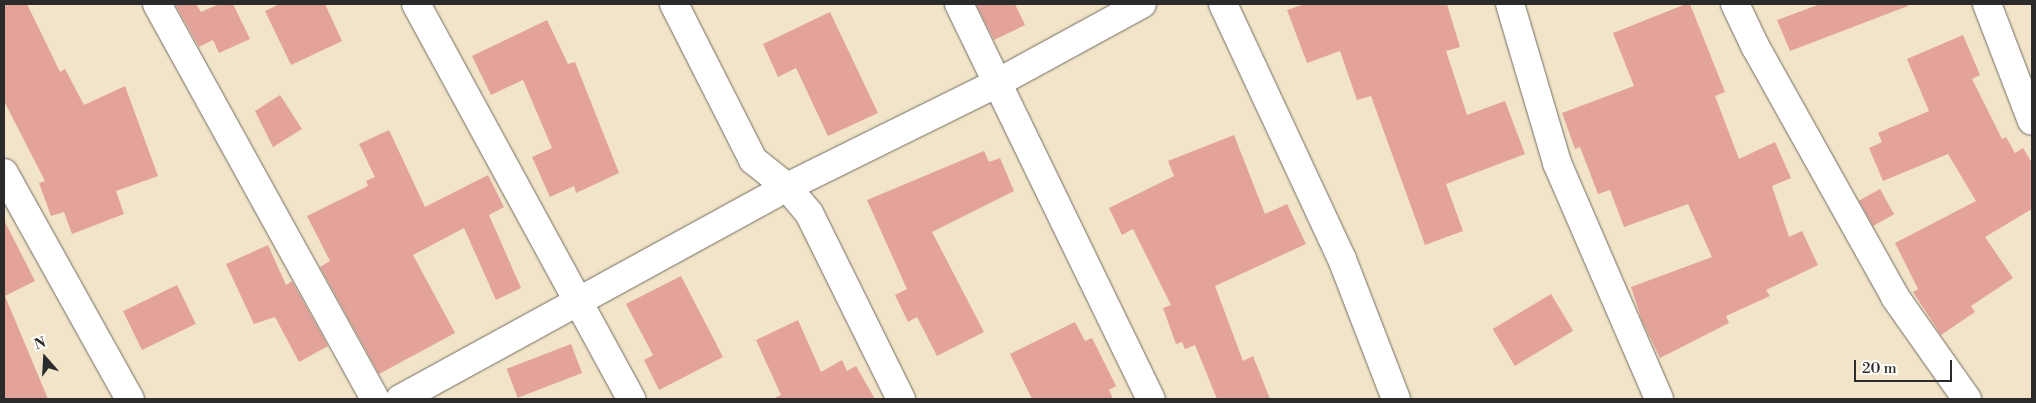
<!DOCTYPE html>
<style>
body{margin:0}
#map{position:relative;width:2036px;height:403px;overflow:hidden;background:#f2e4c8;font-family:"Libre Bodoni",serif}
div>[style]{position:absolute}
.building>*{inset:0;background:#e3a39a;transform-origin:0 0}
.roads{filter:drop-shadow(0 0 1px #716c62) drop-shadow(0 0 1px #716c62)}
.minor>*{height:28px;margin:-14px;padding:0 14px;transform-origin:14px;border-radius:14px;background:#fff}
span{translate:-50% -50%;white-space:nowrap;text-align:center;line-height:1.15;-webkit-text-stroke:4.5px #fdfcf7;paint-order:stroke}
.frame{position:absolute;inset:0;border:5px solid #2b2b2b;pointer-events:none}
.north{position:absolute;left:20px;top:333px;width:50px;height:50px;-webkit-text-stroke:4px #fdfcf7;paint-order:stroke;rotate:341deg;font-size:14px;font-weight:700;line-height:20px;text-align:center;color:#2b2b2b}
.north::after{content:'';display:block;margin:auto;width:18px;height:22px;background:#2b2b2b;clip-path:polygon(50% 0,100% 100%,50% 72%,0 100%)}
.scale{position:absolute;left:1854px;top:360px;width:98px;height:22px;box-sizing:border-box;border:2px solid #2b2b2b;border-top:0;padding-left:6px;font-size:15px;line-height:18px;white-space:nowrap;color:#2b2b2b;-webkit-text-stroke:4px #fdfcf7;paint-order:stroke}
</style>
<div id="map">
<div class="building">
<div style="clip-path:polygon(4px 4px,27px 4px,60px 72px,65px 69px,84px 105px,125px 86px,158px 176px,116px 191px,124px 214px,72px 234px,64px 212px,51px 216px,39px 183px,45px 181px,4px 101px)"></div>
<div style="clip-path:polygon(175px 4px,196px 4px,201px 12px,219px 4px,233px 4px,250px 39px,219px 53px,213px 40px,199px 47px)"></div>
<div style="clip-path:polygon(280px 4px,325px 4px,342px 41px,291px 65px,265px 11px)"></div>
<div style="clip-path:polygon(976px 4px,1015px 4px,1025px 25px,994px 40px)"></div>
<div style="clip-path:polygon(1305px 4px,1447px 4px,1460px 47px,1446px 51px,1467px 115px,1505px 101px,1525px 154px,1446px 184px,1463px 231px,1425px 245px,1371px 96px,1357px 100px,1340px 51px,1307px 63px,1287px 10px)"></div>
<div style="clip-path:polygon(1686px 4px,1690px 4px,1725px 92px,1715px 96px,1739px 159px,1775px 142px,1791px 178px,1772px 186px,1789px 237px,1802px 231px,1818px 265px,1766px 290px,1770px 296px,1726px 316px,1729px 323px,1660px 358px,1642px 321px,1631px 287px,1712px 257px,1688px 204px,1624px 227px,1610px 190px,1598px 194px,1580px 147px,1575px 149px,1562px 113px,1634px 86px,1613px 33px)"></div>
<div style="clip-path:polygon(1820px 4px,1908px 4px,1908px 6px,1790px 51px,1777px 20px)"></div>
<div style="clip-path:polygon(830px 12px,878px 113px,828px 136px,796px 68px,778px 77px,763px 44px)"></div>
<div style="clip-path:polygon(547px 20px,568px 64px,575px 62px,619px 173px,576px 193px,574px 186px,550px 197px,532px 157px,552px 148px,523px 80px,491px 95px,472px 56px)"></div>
<div style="clip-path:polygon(1963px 35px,1980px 75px,1972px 79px,2002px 139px,2006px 137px,2015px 153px,2023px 148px,2032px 163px,2032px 209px,1985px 237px,2013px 278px,1971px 306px,1975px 312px,1941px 335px,1913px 292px,1918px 289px,1895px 243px,1976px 201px,1948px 154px,1883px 181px,1869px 148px,1882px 142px,1878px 133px,1929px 111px,1907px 59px)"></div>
<div style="clip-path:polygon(280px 95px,302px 129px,273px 147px,255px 111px)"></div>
<div style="clip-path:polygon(389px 130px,425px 207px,488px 175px,504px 207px,489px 215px,521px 288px,496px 300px,464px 228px,413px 255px,455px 333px,379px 374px,320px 267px,330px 261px,307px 216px,368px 186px,366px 181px,375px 177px,359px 144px)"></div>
<div style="clip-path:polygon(1234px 135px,1265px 214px,1287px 204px,1306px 244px,1215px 286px,1243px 361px,1253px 356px,1270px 399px,1217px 399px,1195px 345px,1185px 349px,1182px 342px,1176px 344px,1163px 308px,1171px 305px,1133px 229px,1122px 235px,1109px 208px,1174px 176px,1168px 161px)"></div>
<div style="clip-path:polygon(984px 151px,989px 162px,1000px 158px,1014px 191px,932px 232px,984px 332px,937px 356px,917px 317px,908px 322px,895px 295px,907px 289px,867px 200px)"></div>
<div style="left:1880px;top:189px;width:29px;height:24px;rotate:61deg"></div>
<div style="clip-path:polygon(4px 220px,35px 281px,5px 296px,48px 399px,4px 399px)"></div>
<div style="clip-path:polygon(268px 245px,286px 285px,292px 281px,328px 346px,299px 362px,275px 317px,254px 324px,226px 264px)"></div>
<div style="clip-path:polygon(681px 276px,723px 357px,659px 390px,644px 360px,653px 355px,626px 304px)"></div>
<div style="left:177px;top:285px;width:43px;height:60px;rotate:64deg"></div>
<div style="left:1551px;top:294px;width:43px;height:68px;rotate:59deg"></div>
<div style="clip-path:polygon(798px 320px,821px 372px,842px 360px,847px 371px,856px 366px,875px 399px,773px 399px,781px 395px,756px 340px)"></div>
<div style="clip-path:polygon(1075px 322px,1085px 341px,1092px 338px,1116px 386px,1109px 390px,1113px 399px,1032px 399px,1010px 354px)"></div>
<div style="left:571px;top:344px;width:31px;height:69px;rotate:69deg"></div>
</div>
<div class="roads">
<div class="minor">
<div style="left:157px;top:4px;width:451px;rotate:61.1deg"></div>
<div style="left:416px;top:4px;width:450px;rotate:61.4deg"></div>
<div style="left:674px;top:4px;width:175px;rotate:63.1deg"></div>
<div style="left:753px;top:160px;width:43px;rotate:38.5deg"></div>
<div style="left:787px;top:187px;width:34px;rotate:50deg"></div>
<div style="left:809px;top:213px;width:208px;rotate:63.7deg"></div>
<div style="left:959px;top:4px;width:439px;rotate:64.1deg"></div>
<div style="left:1223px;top:4px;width:281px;rotate:65deg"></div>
<div style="left:1342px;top:259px;width:150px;rotate:68.9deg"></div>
<div style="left:1510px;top:4px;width:166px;rotate:73.5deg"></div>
<div style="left:1557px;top:163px;width:257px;rotate:66.6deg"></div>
<div style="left:1735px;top:4px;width:47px;rotate:64.5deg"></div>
<div style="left:1755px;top:46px;width:287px;rotate:60.8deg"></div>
<div style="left:1895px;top:297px;width:125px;rotate:54.8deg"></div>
<div style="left:1987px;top:4px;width:125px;rotate:69deg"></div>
<div style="left:4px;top:173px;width:259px;rotate:60.9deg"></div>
<div style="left:400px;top:399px;width:441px;rotate:-28.7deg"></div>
<div style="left:787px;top:187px;width:234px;rotate:-26.3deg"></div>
<div style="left:997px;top:83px;width:165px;rotate:-28.6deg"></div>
</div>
</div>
<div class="frame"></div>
<div class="north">N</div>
<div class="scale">20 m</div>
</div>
